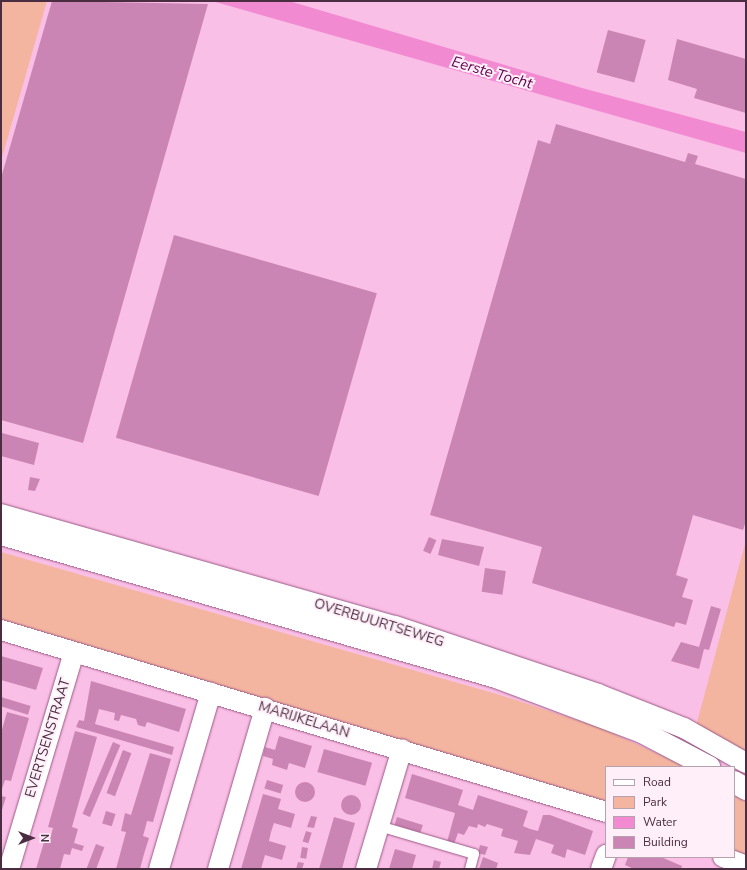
<!DOCTYPE html>
<style>
body{margin:0}
#map{position:relative;width:747px;height:870px;overflow:hidden;background:#fabfe6;font-family:"Nunito Sans",sans-serif}
div>[style]{position:absolute}
.green>*{inset:0;background:#f4b5a0}
.water>*{inset:0;background:#f28ad2}
.building>*{inset:0;background:#cb85b4;transform-origin:0 0}
.round{border-radius:50%}
.roads{filter:drop-shadow(0 0 1px #9b5987) drop-shadow(0 0 1px #9b5987)}
.service>*{height:10px;margin:-5px;padding:0 5px;transform-origin:5px;border-radius:5px;background:#fff}
.minor>*{height:20px;margin:-10px;padding:0 10px;transform-origin:10px;border-radius:10px;background:#fff}
.primary>*{height:22px;margin:-11px;padding:0 11px;transform-origin:11px;border-radius:11px;background:#fff}
span{translate:-50% -50%;white-space:nowrap;text-align:center;line-height:1.15;-webkit-text-stroke:4px #ffeff9;paint-order:stroke}
.street-label{font-size:14px;color:#4a2d40}
.water-label{font-size:15px;color:#61004d;font-style:italic}
.frame{position:absolute;inset:0;border:2px solid #4a2d40;pointer-events:none}
.legend{position:absolute;left:605px;top:766px;width:130px;height:92px;box-sizing:border-box;background:#ffeff9;border:1px solid #b7a1af;margin:0;padding:5px 7px;list-style:none;font-size:12px;color:#4a2d40}
.legend li{display:flex;align-items:center;gap:8px;height:20px}
.legend b{width:20px;border:1px solid #b7a1af}
.north{position:absolute;left:12px;top:818px;width:40px;height:40px;-webkit-text-stroke:3px #ffeff9;paint-order:stroke;rotate:90deg;font-size:11px;font-weight:700;line-height:16px;text-align:center;color:#4a2d40}
.north::after{content:'';display:block;margin:auto;width:14px;height:18px;background:#4a2d40;clip-path:polygon(50% 0,100% 100%,50% 72%,0 100%)}
</style>
<div id="map">
<div class="green">
<div style="clip-path:polygon(1px 1px,47px 1px,1px 161px)"></div>
<div style="clip-path:polygon(746px 540px,746px 752px,696px 726px)"></div>
<div style="clip-path:polygon(1px 552px,500px 695px,601px 728px,687px 767px,606px 767px,606px 806px,1px 625px)"></div>
<div style="clip-path:polygon(734px 795px,746px 802px,746px 862px,734px 857px)"></div>
</div>
<div class="water">
<div style="clip-path:polygon(212px 1px,289px 1px,582px 88px,746px 132px,746px 153px)"></div>
</div>
<div class="building">
<div style="clip-path:polygon(52px 1px,208px 4px,83px 443px,1px 420px,1px 178px)"></div>
<div style="left:608px;top:30px;width:39px;height:44px;rotate:15deg"></div>
<div style="clip-path:polygon(677px 39px,746px 59px,746px 113px,694px 98px,697px 89px,668px 80px)"></div>
<div style="clip-path:polygon(556px 124px,685px 162px,688px 153px,698px 156px,695px 164px,746px 179px,746px 521px,743px 530px,693px 515px,676px 575px,688px 579px,682px 597px,693px 600px,686px 625px,676px 622px,674px 627px,532px 583px,542px 547px,430px 515px,538px 140px,550px 144px)"></div>
<div style="left:174px;top:235px;width:211px;height:211px;rotate:16deg"></div>
<div style="clip-path:polygon(2px 433px,39px 443px,34px 465px,1px 456px)"></div>
<div style="clip-path:polygon(30px 477px,40px 479px,35px 491px,28px 490px)"></div>
<div style="left:429px;top:537px;width:8px;height:15px;rotate:23deg"></div>
<div style="clip-path:polygon(442px 539px,484px 547px,479px 566px,438px 555px)"></div>
<div style="left:485px;top:568px;width:21px;height:24px;rotate:8deg"></div>
<div style="clip-path:polygon(711px 606px,721px 609px,709px 650px,704px 649px,699px 669px,671px 661px,681px 642px,699px 647px)"></div>
<div style="clip-path:polygon(1px 656px,43px 668px,36px 690px,1px 680px)"></div>
<div style="clip-path:polygon(91px 681px,186px 709px,179px 732px,147px 722px,145px 727px,138px 725px,136px 719px,121px 715px,119px 721px,114px 720px,115px 713px,99px 709px,95px 724px,174px 747px,172px 755px,76px 727px,79px 720px,84px 721px)"></div>
<div style="left:1px;top:697px;width:31px;height:9px;rotate:17deg"></div>
<div style="clip-path:polygon(7px 712px,29px 718px,11px 781px,5px 780px,1px 792px,1px 733px)"></div>
<div style="clip-path:polygon(75px 731px,97px 737px,72px 827px,78px 829px,74px 843px,84px 846px,82px 851px,72px 848px,70px 855px,64px 854px,60px 869px,36px 869px,44px 842px,49px 843px,53px 828px,48px 827px)"></div>
<div style="clip-path:polygon(279px 736px,312px 746px,305px 768px,289px 763px,287px 770px,272px 765px,273px 759px,263px 756px,265px 747px,275px 750px)"></div>
<div style="left:113px;top:742px;width:8px;height:78px;rotate:23deg"></div>
<div style="left:324px;top:749px;width:50px;height:24px;rotate:16deg"></div>
<div style="left:123px;top:750px;width:9px;height:46px;rotate:21deg"></div>
<div style="clip-path:polygon(150px 753px,171px 759px,153px 822px,147px 821px,145px 829px,143px 836px,149px 838px,144px 854px,140px 869px,116px 869px,126px 832px,121px 831px,125px 813px,131px 815px)"></div>
<div style="clip-path:polygon(412px 774px,463px 790px,458px 805px,473px 810px,478px 795px,528px 811px,523px 826px,530px 829px,538px 831px,543px 815px,550px 815px,593px 831px,585px 855px,567px 849px,565px 858px,551px 853px,554px 845px,536px 839px,530px 855px,514px 853px,518px 841px,501px 836px,503px 829px,487px 824px,485px 827px,478px 824px,477px 828px,469px 826px,464px 835px,458px 833px,454px 844px,447px 842px,455px 813px,405px 798px)"></div>
<div style="left:267px;top:780px;width:17px;height:9px;rotate:17deg"></div>
<div class="round" style="left:295px;top:782px;width:20px;height:20px"></div>
<div style="clip-path:polygon(263px 794px,281px 799px,278px 809px,295px 814px,291px 828px,274px 823px,271px 832px,269px 841px,286px 846px,282px 860px,265px 855px,261px 869px,241px 869px)"></div>
<div class="round" style="left:341px;top:795px;width:20px;height:20px"></div>
<div style="clip-path:polygon(1px 796px,6px 797px,1px 813px)"></div>
<div style="left:106px;top:811px;width:10px;height:13px;rotate:17deg"></div>
<div style="clip-path:polygon(311px 816px,317px 817px,314px 828px,307px 827px)"></div>
<div style="clip-path:polygon(334px 817px,355px 823px,346px 854px,342px 869px,319px 869px)"></div>
<div style="left:397px;top:817px;width:27px;height:8px;rotate:17deg"></div>
<div style="left:306px;top:831px;width:6px;height:11px;rotate:18deg"></div>
<div style="left:96px;top:844px;width:9px;height:26px;rotate:21deg"></div>
<div style="clip-path:polygon(480px 845px,488px 847px,485px 855px,478px 853px)"></div>
<div style="left:302px;top:847px;width:6px;height:11px;rotate:9deg"></div>
<div style="clip-path:polygon(395px 849px,416px 855px,412px 869px,389px 869px)"></div>
<div style="clip-path:polygon(483px 857px,498px 863px,496px 869px,479px 869px)"></div>
<div style="clip-path:polygon(628px 857px,661px 857px,682px 866px,681px 869px,634px 869px,625px 865px)"></div>
<div style="clip-path:polygon(434px 860px,441px 862px,439px 869px,432px 869px)"></div>
<div style="clip-path:polygon(298px 862px,304px 863px,302px 869px,296px 869px)"></div>
</div>
<div class="roads">
<div class="service">
<div style="left:379px;top:826px;width:99px;rotate:16.4deg"></div>
<div style="left:474px;top:854px;width:16px;rotate:105deg"></div>
</div>
<div class="minor">
<div style="left:1px;top:514px;width:410px;rotate:15.9deg"></div>
<div style="left:395px;top:626px;width:214px;rotate:18.5deg"></div>
<div style="left:598px;top:694px;width:92px;rotate:21.6deg"></div>
<div style="left:684px;top:728px;width:71px;rotate:29.4deg"></div>
<div style="left:1px;top:630px;width:632px;rotate:16.74deg"></div>
<div style="left:723px;top:857px;width:25px;rotate:21deg"></div>
<div style="left:9px;top:869px;width:226px;rotate:-73.3deg"></div>
<div style="left:159px;top:869px;width:184px;rotate:-73.6deg"></div>
<div style="left:218px;top:869px;width:168px;rotate:-73.7deg"></div>
<div style="left:366px;top:869px;width:125px;rotate:-73.3deg"></div>
<div style="left:601px;top:869px;width:15px;rotate:-70deg"></div>
</div>
<div class="primary">
<div style="left:1px;top:534px;width:515px;rotate:16.11deg"></div>
<div style="left:496px;top:677px;width:156px;rotate:20.6deg"></div>
<div style="left:642px;top:732px;width:76px;rotate:27.6deg"></div>
<div style="left:734px;top:782px;width:14px;rotate:30deg"></div>
</div>
</div>
<div class="street-label">
<span style="left:379px;top:623px;rotate:17deg">OVERBUURTSEWEG</span>
<span style="left:304px;top:720px;rotate:17deg">MARIJKELAAN</span>
<span style="left:48px;top:738px;rotate:-73deg">EVERTSENSTRAAT</span>
</div>
<div class="water-label">
<span style="left:492px;top:73px;rotate:16deg">Eerste Tocht</span>
</div>
<div class="frame"></div>
<ul class="legend">
<li><b style="height:5px;background:#fff"></b>Road</li>
<li><b style="height:11px;background:#f4b5a0"></b>Park</li>
<li><b style="height:11px;background:#f28ad2"></b>Water</li>
<li><b style="height:11px;background:#cb85b4"></b>Building</li>
</ul>
<div class="north">N</div>
</div>
